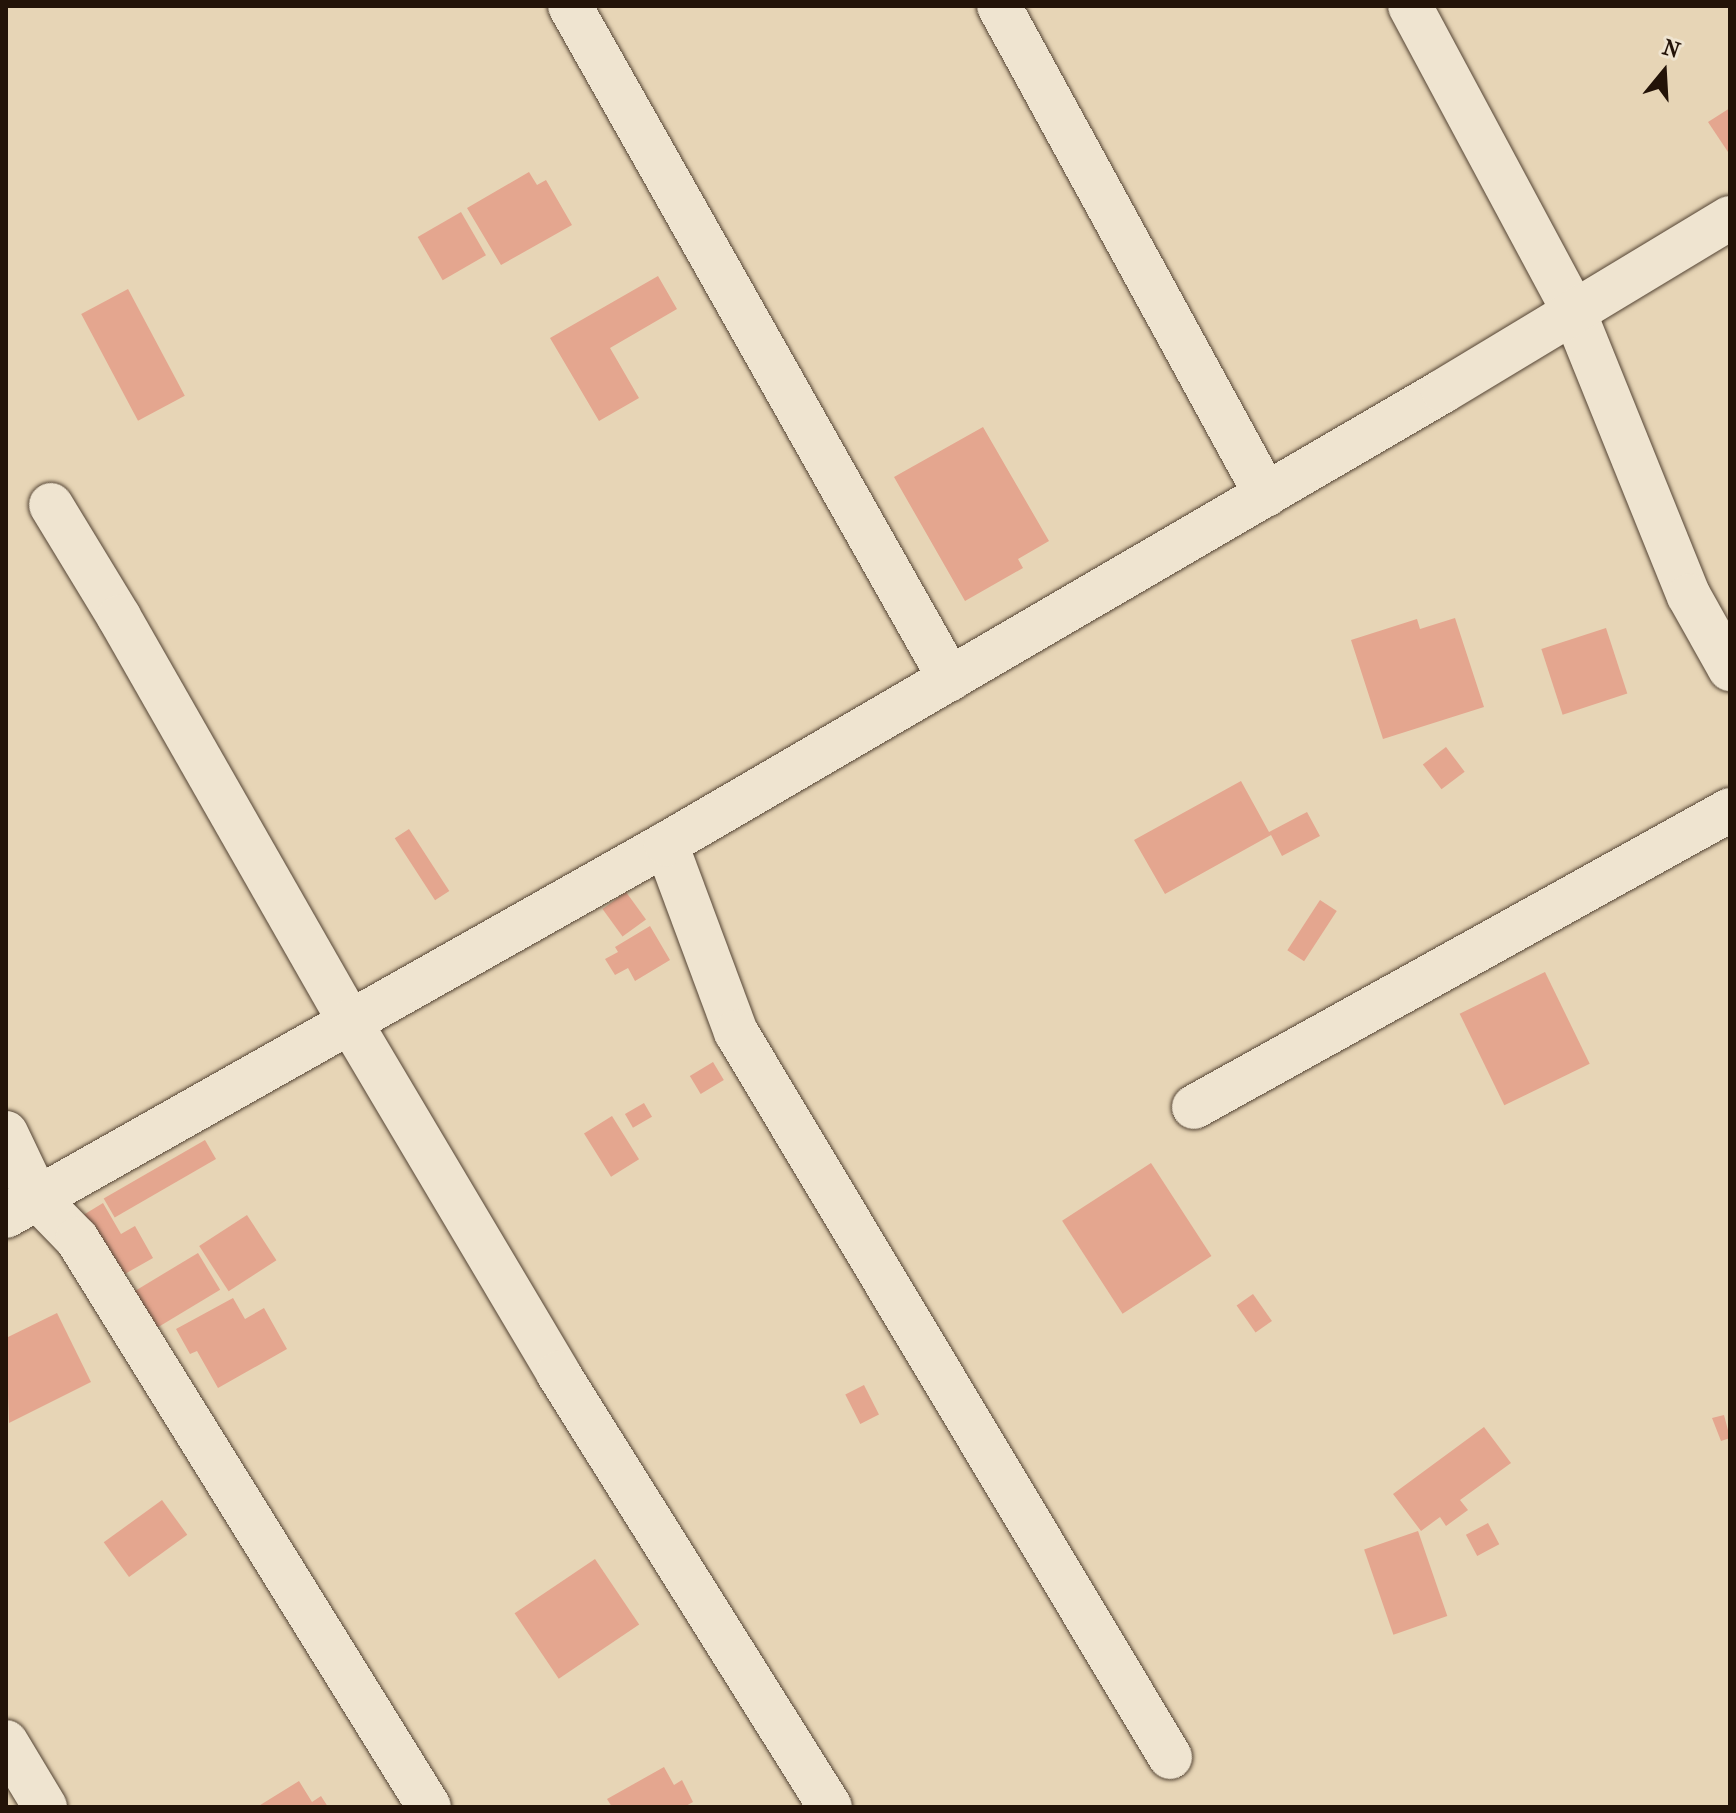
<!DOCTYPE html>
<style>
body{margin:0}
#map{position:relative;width:1736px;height:1813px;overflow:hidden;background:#e7d5b6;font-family:"IM FELL French Canon",serif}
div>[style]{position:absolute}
.building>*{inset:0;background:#e4a68f;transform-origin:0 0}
.roads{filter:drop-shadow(0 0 2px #544434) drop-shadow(0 0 2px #544434)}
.minor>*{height:44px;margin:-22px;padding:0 22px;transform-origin:22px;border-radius:22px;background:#efe4d0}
span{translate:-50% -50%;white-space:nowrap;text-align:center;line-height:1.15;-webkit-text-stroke:6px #efe4d0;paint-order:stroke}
.frame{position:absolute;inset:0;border:8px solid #231308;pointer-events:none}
.north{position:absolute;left:1624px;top:32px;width:80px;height:80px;-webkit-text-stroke:6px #efe4d0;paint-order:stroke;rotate:18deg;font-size:22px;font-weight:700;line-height:32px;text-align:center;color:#231308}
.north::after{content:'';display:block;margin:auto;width:28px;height:36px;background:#231308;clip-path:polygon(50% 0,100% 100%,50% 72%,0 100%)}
</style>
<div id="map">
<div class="building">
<div style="clip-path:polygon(1730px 108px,1730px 151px,1728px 152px,1708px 122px)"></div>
<div style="clip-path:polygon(529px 172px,537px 185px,546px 180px,572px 225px,501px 265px,467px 208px)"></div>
<div style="left:461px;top:212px;width:50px;height:50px;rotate:60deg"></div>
<div style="clip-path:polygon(658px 276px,677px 309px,610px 348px,639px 398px,599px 421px,550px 338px)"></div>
<div style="left:128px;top:289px;width:121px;height:53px;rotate:62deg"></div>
<div style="clip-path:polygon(983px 427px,1049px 541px,1018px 559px,1023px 568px,965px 601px,894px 477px)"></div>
<div style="clip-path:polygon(1455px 618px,1484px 707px,1383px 739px,1351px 640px,1417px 619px,1420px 629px)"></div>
<div style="left:1606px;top:628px;width:69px;height:68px;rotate:72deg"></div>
<div style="left:1446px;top:747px;width:31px;height:29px;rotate:53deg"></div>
<div style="clip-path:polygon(1241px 781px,1269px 832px,1307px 812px,1320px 836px,1282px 856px,1271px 835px,1165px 894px,1134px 840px)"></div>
<div style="left:409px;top:829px;width:74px;height:17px;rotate:57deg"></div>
<div style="left:626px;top:892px;width:34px;height:29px;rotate:54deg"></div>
<div style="left:1320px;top:900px;width:20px;height:60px;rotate:33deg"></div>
<div style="clip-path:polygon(650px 926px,670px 960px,635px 981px,628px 968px,615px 975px,605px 959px,618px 952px,615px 947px)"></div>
<div style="left:1545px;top:972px;width:102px;height:95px;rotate:64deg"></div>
<div style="left:713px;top:1062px;width:21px;height:27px;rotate:59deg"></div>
<div style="left:644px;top:1103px;width:16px;height:22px;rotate:60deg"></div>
<div style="left:612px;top:1116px;width:51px;height:33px;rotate:58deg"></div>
<div style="left:205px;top:1140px;width:22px;height:117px;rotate:60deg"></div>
<div style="left:1151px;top:1163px;width:111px;height:106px;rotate:57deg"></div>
<div style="clip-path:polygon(103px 1203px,121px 1234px,135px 1226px,153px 1258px,116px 1279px,80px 1217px)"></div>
<div style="left:247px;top:1215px;width:54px;height:57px;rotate:57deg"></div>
<div style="left:198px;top:1253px;width:43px;height:76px;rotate:59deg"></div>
<div style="left:1253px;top:1294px;width:33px;height:20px;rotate:55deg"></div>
<div style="clip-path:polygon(233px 1298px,245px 1319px,264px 1308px,287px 1349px,218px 1388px,197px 1351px,190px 1354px,176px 1329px)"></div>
<div style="clip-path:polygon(57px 1313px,91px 1382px,9px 1423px,6px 1338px)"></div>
<div style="left:864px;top:1385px;width:33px;height:21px;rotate:63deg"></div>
<div style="clip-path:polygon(1724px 1415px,1730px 1438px,1721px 1441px,1712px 1418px)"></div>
<div style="clip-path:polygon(1484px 1427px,1511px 1463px,1460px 1500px,1468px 1510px,1446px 1526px,1440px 1517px,1421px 1531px,1393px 1494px)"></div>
<div style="left:162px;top:1500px;width:43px;height:72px;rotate:54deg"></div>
<div style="left:1488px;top:1523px;width:24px;height:25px;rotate:62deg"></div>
<div style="left:1418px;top:1531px;width:90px;height:57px;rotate:71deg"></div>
<div style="left:595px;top:1559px;width:79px;height:97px;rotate:56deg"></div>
<div style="clip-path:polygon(664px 1767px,674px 1785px,682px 1780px,693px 1802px,684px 1807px,612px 1807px,607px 1799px)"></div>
<div style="clip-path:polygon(299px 1781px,312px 1802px,321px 1796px,328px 1807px,257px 1807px)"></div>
</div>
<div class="roads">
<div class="minor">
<div style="left:570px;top:6px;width:773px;rotate:60.55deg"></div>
<div style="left:999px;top:6px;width:557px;rotate:61.36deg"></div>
<div style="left:1410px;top:6px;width:347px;rotate:61.8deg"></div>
<div style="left:1574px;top:312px;width:306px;rotate:68deg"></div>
<div style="left:1689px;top:596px;width:84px;rotate:60.7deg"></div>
<div style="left:51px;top:505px;width:131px;rotate:58.7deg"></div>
<div style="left:119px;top:617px;width:466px;rotate:60.3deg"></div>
<div style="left:350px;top:1022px;width:408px;rotate:59.3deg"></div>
<div style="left:558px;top:1373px;width:512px;rotate:57.92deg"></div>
<div style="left:666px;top:844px;width:201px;rotate:69.6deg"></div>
<div style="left:736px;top:1032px;width:845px;rotate:59.09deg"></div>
<div style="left:1194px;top:1107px;width:613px;rotate:-28.99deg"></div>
<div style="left:6px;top:1133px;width:72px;rotate:64.5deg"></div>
<div style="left:37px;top:1198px;width:57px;rotate:45.7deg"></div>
<div style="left:77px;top:1239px;width:668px;rotate:58.21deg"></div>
<div style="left:6px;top:1216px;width:758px;rotate:-29.41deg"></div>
<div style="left:666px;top:844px;width:899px;rotate:-30.24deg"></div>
<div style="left:1443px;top:391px;width:335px;rotate:-31.1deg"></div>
<div style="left:6px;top:1742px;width:76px;rotate:59deg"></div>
</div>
</div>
<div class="frame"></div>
<div class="north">N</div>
</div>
